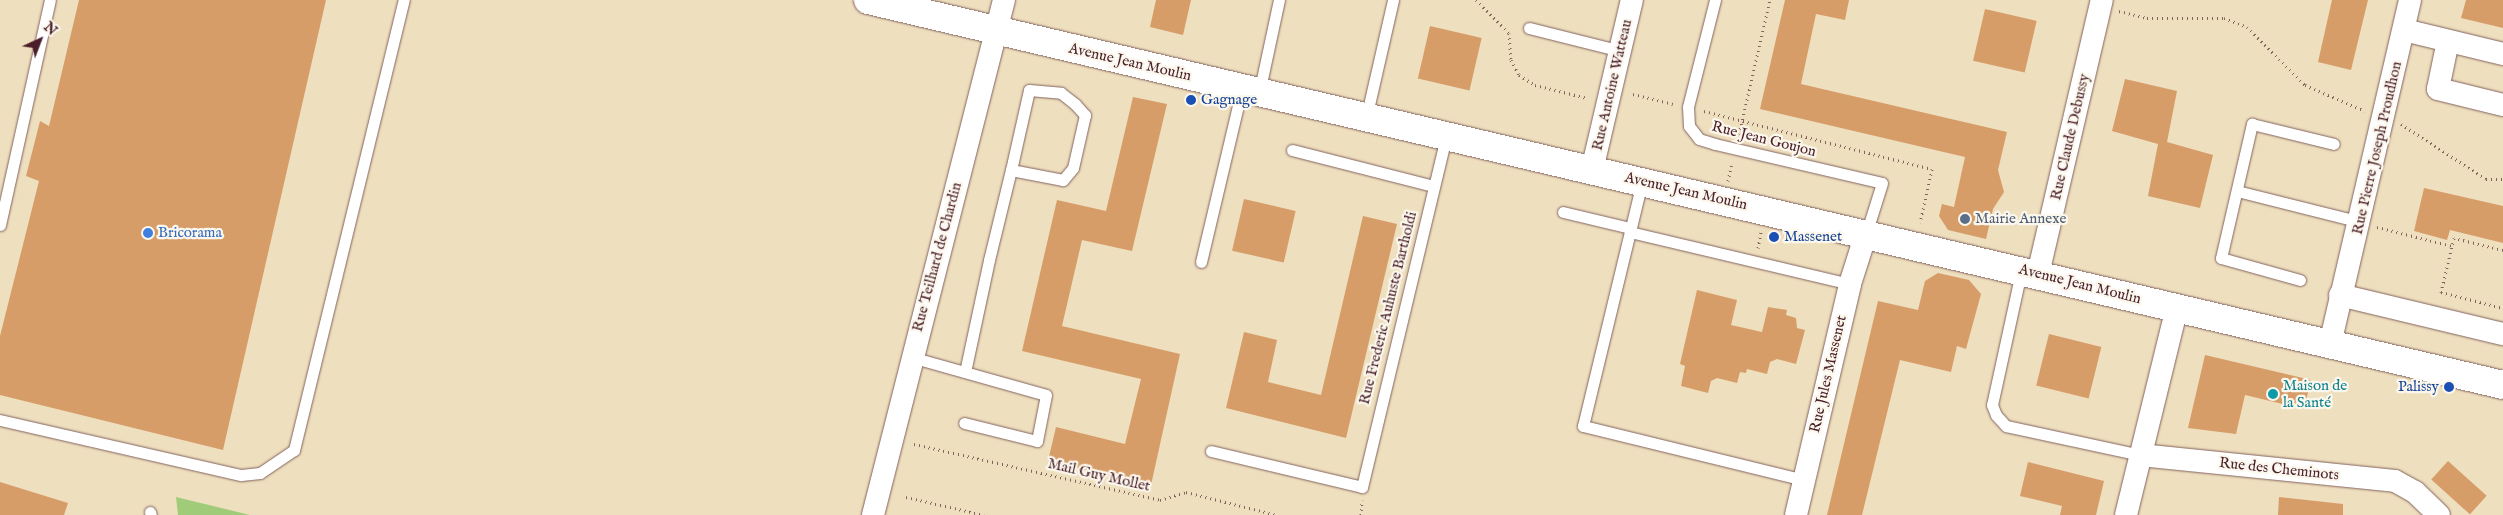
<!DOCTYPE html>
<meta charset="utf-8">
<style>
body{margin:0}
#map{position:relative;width:2503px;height:515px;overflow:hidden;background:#eedfbe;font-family:"IM FELL English",serif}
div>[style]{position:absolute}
.green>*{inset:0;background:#a0cc79}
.building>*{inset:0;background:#d79d69;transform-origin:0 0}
.path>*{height:3px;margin-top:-1.5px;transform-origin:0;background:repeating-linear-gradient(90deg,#83625e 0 1px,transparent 0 5px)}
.roads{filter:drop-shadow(0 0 1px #83625e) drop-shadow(0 0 1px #83625e)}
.service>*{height:11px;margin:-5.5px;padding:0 5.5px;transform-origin:5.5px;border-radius:5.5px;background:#fff}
.minor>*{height:22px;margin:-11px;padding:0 11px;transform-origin:11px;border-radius:11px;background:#fff}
.tertiary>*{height:28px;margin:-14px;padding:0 14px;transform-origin:14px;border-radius:14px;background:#fff}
.dots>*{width:14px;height:14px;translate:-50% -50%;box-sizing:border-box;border:2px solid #fbf7ec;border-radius:50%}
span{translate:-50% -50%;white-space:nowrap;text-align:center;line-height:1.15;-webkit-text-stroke:4.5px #fbf7ec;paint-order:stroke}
.street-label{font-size:15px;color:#4a1f2b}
.transit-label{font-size:15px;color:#164399}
.left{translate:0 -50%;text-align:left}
.right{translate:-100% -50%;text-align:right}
.service-label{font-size:15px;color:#4e5e75}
.shop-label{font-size:15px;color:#366cbe}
.culture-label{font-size:15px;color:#0d838f}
.north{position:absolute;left:15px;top:15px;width:50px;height:50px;-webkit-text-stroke:4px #fbf7ec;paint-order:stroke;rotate:43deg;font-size:14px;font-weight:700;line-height:20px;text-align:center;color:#4a1f2b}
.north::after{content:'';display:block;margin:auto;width:18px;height:22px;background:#4a1f2b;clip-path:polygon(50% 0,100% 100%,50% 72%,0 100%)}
</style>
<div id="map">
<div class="green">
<div style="clip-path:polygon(176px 497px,250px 515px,178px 515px)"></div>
</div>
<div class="building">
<div style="clip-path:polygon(79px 0,326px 0,223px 450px,0 395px,0 336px,39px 181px,26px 176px,40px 121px,49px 126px)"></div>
<div style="clip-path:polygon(1156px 0,1191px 0,1183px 35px,1150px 27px)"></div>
<div style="clip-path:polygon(1785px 0,1849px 0,1845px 20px,1816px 14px,1801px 84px,2007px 132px,1998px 170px,2004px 192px,1993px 209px,1986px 239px,1948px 230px,1939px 216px,1942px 204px,1954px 207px,1965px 157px,1760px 109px)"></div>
<div style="clip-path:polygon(2332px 0,2368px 0,2351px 70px,2318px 62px)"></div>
<div style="clip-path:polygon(2466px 0,2503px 0,2503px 28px,2461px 18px)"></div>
<div style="left:1985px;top:9px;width:53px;height:53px;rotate:13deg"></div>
<div style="left:1430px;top:26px;width:53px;height:54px;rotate:13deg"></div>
<div style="clip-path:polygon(2125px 79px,2177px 91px,2167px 142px,2213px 155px,2200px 208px,2148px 196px,2158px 144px,2112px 131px)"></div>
<div style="clip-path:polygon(1133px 97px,1167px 104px,1132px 251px,1082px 240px,1062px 326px,1180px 354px,1151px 485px,1048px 461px,1056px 427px,1125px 444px,1141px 379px,1022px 351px,1057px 200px,1106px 211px)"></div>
<div style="clip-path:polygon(2424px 188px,2503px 206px,2503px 243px,2450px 230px,2447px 240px,2414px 231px)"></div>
<div style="left:1244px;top:199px;width:53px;height:53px;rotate:13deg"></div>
<div style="clip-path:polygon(1363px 216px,1397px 224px,1346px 438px,1226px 408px,1244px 332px,1277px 340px,1268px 382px,1321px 395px)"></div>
<div style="clip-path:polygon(1938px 273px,1969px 280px,1981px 294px,1966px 349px,1957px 346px,1951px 372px,1900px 360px,1862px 515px,1827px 515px,1878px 301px,1918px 310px,1925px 281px)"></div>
<div style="clip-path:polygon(1697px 290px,1737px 300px,1731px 325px,1762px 332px,1768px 307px,1787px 310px,1786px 315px,1796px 318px,1797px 328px,1805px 330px,1796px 364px,1777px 359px,1770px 362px,1767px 374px,1747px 369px,1746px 373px,1740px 372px,1737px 383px,1717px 378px,1711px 381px,1708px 393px,1681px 386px,1685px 366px,1680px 364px)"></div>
<div style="left:2049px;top:334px;width:54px;height:53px;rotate:14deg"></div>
<div style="clip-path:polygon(2205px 355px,2311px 380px,2304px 409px,2245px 395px,2236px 434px,2188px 428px)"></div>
<div style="left:2448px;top:461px;width:52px;height:25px;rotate:42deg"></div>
<div style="clip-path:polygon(2028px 462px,2104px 481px,2096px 515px,2060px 515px,2062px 506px,2020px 496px)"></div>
<div style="clip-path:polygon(0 482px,68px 503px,64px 515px,0 515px)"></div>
<div style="clip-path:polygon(2279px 497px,2343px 504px,2343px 515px,2278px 515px)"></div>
</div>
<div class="path">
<div style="left:1476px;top:0;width:47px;rotate:45deg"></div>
<div style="left:1509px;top:33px;width:27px;rotate:86deg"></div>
<div style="left:1511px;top:60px;width:17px;rotate:62deg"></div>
<div style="left:1519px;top:75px;width:19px;rotate:32deg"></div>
<div style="left:1535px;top:85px;width:54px;rotate:14deg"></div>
<div style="left:2119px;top:11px;width:29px;rotate:14deg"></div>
<div style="left:2147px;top:18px;width:77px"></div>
<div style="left:2224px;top:18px;width:25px;rotate:21deg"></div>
<div style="left:2247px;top:27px;width:82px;rotate:45deg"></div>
<div style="left:2305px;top:85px;width:65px;rotate:23.4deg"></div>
<div style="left:1633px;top:94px;width:41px;rotate:14deg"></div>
<div style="left:1704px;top:111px;width:235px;rotate:14.3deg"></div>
<div style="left:1932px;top:169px;width:55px;rotate:102.5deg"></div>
<div style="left:2401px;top:124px;width:101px;rotate:32.9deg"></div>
<div style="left:2486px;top:179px;width:17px"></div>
<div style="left:1739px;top:134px;width:138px;rotate:-77deg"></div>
<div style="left:1728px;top:181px;width:19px;rotate:-78deg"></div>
<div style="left:2377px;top:227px;width:77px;rotate:14.2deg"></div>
<div style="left:1758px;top:248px;width:16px;rotate:-79deg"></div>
<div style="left:2503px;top:250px;width:50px;rotate:-166.2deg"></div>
<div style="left:2454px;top:238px;width:56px;rotate:103.5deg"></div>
<div style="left:2441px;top:292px;width:64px;rotate:14.5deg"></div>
<div style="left:914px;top:444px;width:252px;rotate:12.8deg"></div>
<div style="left:1160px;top:500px;width:27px;rotate:-17deg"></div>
<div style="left:1186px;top:492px;width:94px;rotate:14.2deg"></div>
<div style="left:906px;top:497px;width:80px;rotate:13deg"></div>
<div style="left:1361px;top:515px;width:15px;rotate:-86deg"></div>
</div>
<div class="roads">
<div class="service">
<div style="left:1715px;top:0;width:110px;rotate:104.2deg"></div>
<div style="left:1688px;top:107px;width:19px;rotate:87deg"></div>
<div style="left:1689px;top:126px;width:16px;rotate:52deg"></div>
<div style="left:1699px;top:139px;width:17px;rotate:17deg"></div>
<div style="left:1715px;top:144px;width:171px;rotate:13.1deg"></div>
<div style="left:1882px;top:183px;width:53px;rotate:107.4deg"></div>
<div style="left:1529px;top:28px;width:95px;rotate:14deg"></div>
<div style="left:1259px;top:93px;width:95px;rotate:-77.9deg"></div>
<div style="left:1366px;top:118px;width:121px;rotate:-77.1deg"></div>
<div style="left:1292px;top:150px;width:146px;rotate:14.3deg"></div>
<div style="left:1642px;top:182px;width:251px;rotate:103.6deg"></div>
<div style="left:1583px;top:426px;width:228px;rotate:13.7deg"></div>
<div style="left:2237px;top:191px;width:127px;rotate:14.1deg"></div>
<div style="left:1563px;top:212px;width:69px;rotate:13.4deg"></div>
<div style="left:0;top:225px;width:230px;rotate:-77.5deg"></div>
<div style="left:1630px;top:232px;width:226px;rotate:13.3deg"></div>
<div style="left:1201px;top:262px;width:178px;rotate:-76.7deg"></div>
<div style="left:2021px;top:272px;width:136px;rotate:102.3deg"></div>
<div style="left:1992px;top:405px;width:11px;rotate:68deg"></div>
<div style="left:1996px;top:415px;width:15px;rotate:48deg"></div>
<div style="left:2006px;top:426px;width:137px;rotate:12.2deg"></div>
<div style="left:2300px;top:280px;width:82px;rotate:-164.4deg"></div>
<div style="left:2221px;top:258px;width:138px;rotate:-77deg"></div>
<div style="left:2252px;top:124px;width:84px;rotate:13.7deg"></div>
<div style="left:911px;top:357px;width:140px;rotate:15.7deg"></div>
<div style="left:1046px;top:395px;width:47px;rotate:101.1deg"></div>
<div style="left:1037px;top:441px;width:75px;rotate:-166.1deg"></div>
<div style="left:965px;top:372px;width:115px;rotate:-77.9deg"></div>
<div style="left:989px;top:260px;width:93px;rotate:-76.3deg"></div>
<div style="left:1011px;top:170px;width:82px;rotate:-77.3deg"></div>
<div style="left:1029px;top:90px;width:32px;rotate:5deg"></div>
<div style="left:1061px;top:93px;width:18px;rotate:38deg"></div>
<div style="left:1075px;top:104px;width:15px;rotate:48deg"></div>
<div style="left:1085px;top:115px;width:54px;rotate:102.8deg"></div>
<div style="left:1073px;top:168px;width:16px;rotate:130deg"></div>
<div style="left:1063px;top:180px;width:53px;rotate:-169.1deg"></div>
<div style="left:0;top:420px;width:247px;rotate:12.9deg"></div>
<div style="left:241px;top:475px;width:19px;rotate:-6deg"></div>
<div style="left:260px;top:473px;width:41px;rotate:-34.1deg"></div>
<div style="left:294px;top:450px;width:463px;rotate:-76.3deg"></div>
<div style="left:1211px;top:451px;width:155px;rotate:13.4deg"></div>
<div style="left:1362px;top:487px;width:360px;rotate:-76.5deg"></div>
<div style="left:150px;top:512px;width:3px;rotate:72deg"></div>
</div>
<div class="minor">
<div style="left:2404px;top:30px;width:102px;rotate:13.6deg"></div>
<div style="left:2448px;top:41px;width:49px;rotate:101.8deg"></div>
<div style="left:2438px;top:89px;width:67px;rotate:13.8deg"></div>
<div style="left:1592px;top:170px;width:175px;rotate:-76.8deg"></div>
<div style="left:2038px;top:274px;width:281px;rotate:-76.9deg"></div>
<div style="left:2340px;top:295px;width:168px;rotate:13.5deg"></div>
<div style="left:2330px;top:344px;width:353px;rotate:-76.9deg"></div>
<div style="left:2140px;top:455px;width:256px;rotate:5.8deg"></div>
<div style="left:2395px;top:481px;width:23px;rotate:29deg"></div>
<div style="left:2415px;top:492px;width:33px;rotate:44deg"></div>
<div style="left:873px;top:515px;width:531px;rotate:-75.73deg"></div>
<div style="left:1796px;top:515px;width:237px;rotate:-76.8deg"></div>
<div style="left:1850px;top:284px;width:52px;rotate:-72.3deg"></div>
<div style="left:2126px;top:515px;width:213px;rotate:-76.2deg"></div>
</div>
<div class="tertiary">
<div style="left:868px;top:0;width:1680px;rotate:13.25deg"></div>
</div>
</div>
<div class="dots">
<div style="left:1191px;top:100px;background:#1a4fb4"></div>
<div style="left:1965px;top:219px;background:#5c6f8a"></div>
<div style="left:148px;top:233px;background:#3f7fe0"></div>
<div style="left:1774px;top:237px;background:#1a4fb4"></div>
<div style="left:2449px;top:387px;background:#1a4fb4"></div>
<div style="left:2273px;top:394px;background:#0f9aa8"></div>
</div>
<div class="street-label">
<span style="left:1130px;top:62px;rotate:13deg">Avenue Jean Moulin</span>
<span style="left:1612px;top:85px;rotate:-77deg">Rue Antoine Watteau</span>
<span style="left:2070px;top:137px;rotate:-77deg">Rue Claude Debussy</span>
<span style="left:1764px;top:139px;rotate:14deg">Rue Jean Goujon</span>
<span style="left:2377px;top:148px;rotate:-77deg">Rue Pierre Joseph Proudhon</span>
<span style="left:1686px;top:191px;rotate:13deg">Avenue Jean Moulin</span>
<span style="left:937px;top:257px;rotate:-75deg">Rue Teilhard de Chardin</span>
<span style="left:2080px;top:284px;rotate:14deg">Avenue Jean Moulin</span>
<span style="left:1388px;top:308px;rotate:-76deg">Rue Frederic Auhuste Bartholdi</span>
<span style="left:1828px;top:374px;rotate:-77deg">Rue Jules Massenet</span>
<span style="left:2279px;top:469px;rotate:6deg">Rue des Cheminots</span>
<span style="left:1099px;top:475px;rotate:13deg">Mail Guy Mollet</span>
</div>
<div class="transit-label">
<span class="left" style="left:1201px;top:100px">Gagnage</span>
<span class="left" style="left:1784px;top:237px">Massenet</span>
<span class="right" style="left:2439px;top:387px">Palissy</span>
</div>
<div class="service-label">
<span class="left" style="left:1975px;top:219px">Mairie Annexe</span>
</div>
<div class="shop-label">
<span class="left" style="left:158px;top:233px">Bricorama</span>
</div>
<div class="culture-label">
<span class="left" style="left:2283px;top:394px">Maison de<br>la Santé</span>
</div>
<div class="north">N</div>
</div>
